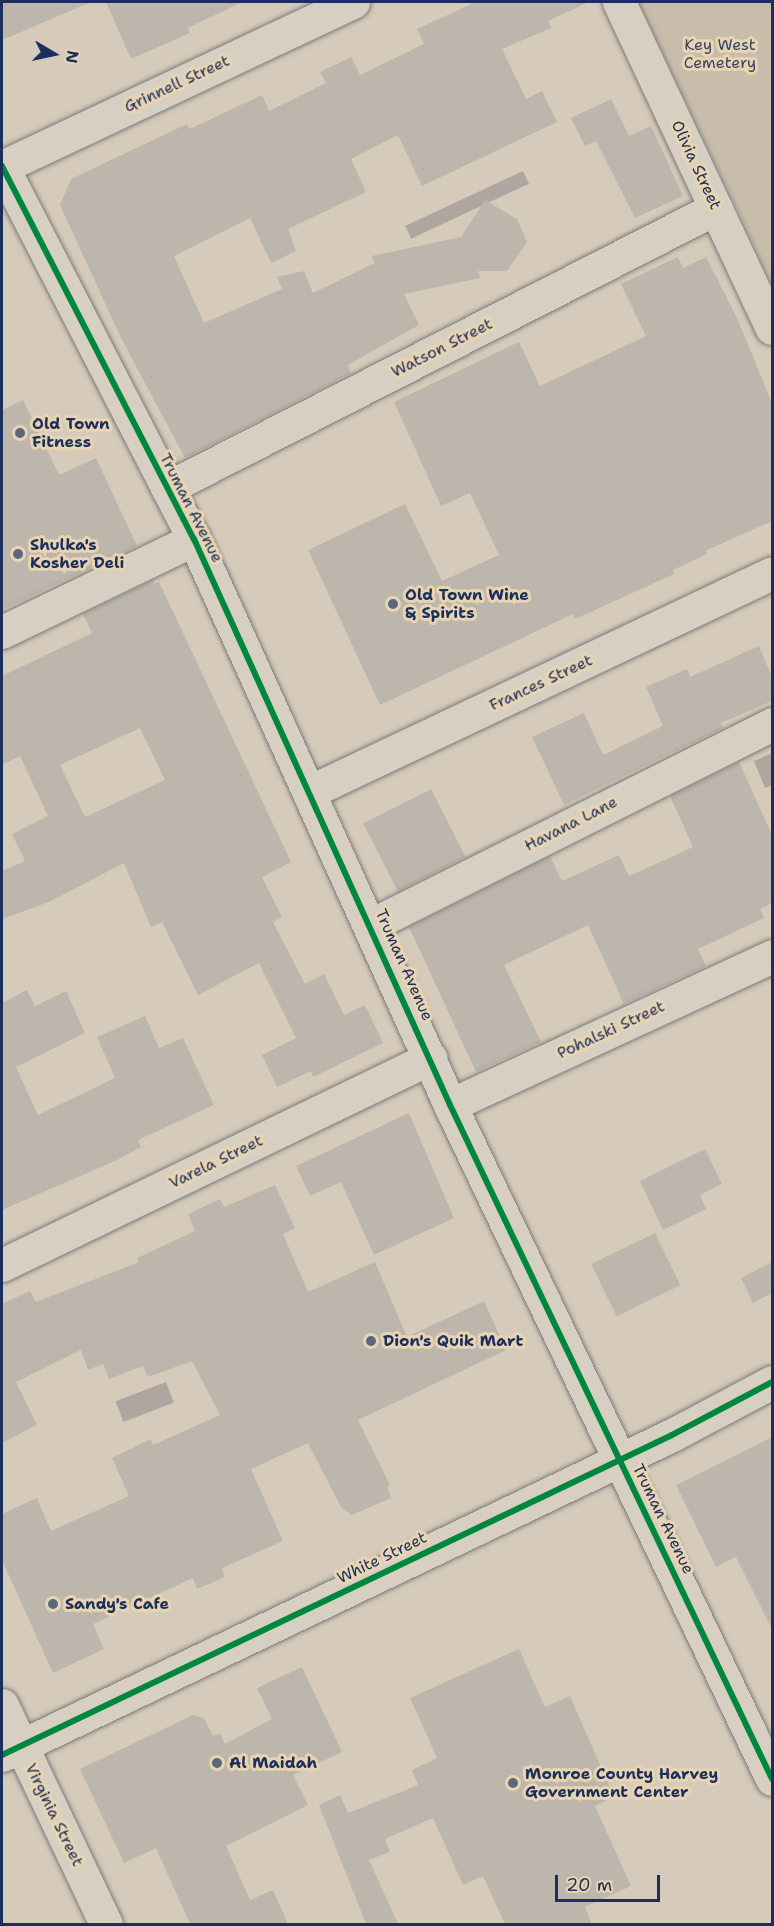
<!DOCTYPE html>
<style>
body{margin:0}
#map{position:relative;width:774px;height:1926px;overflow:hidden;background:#d6cbba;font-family:"Shantell Sans",sans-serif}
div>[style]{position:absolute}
.green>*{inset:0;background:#c8bcab}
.water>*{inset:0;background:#aea69f;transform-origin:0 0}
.building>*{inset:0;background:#bdb6ac;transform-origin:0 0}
.roads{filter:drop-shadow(0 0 2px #7b7a7b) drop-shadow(0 0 2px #7b7a7b)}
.minor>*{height:33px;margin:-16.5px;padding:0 16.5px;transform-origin:16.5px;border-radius:16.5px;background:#d7cfc2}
.major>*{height:33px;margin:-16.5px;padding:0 16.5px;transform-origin:16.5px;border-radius:16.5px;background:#d7cfc2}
.cycleway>*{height:6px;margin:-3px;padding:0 3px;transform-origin:3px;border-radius:3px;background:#00873e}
.dots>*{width:16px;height:16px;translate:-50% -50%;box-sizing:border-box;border:3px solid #e9d4b2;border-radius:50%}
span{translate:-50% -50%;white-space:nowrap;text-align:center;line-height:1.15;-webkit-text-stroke:6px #e9d4b2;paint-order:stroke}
.park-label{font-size:16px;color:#344368}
.street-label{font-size:16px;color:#1b2f5e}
.poi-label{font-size:16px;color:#1b2f5e;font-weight:700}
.left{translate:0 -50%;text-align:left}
.frame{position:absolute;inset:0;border:3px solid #1b2f5e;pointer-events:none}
.north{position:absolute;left:24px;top:24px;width:60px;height:60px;-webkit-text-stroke:4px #e9d4b2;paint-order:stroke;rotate:99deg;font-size:16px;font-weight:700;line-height:24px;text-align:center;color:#1b2f5e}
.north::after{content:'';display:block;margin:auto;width:21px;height:27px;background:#1b2f5e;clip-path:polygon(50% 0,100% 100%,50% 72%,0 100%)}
.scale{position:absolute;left:555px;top:1875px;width:105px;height:27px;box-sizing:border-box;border:3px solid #1b2f5e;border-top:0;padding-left:8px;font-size:18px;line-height:21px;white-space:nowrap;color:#1b2f5e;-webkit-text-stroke:4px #e9d4b2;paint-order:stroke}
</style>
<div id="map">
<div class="green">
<div style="clip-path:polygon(639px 2px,772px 2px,772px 283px)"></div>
</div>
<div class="water">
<div style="left:523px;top:171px;width:14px;height:130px;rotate:65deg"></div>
<div style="clip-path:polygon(772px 753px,772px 785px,765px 788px,754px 761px)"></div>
<div style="left:166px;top:1382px;width:22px;height:54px;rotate:69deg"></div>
</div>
<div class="building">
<div style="clip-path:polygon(2px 2px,91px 2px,2px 40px)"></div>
<div style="clip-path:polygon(106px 2px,242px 2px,188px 28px,190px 33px,131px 59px)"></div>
<div style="clip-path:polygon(476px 2px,589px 2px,548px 21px,551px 28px,502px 49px,526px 99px,542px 91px,557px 122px,422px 186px,398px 135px,351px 159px,366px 192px,288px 229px,296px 251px,271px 263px,250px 218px,174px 256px,204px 323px,282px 289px,277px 277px,304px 271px,313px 293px,375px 263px,372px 256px,461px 237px,485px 200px,517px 219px,527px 242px,507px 271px,478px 271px,480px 278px,404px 294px,419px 325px,348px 365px,351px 373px,185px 458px,121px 338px,60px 205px,71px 179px,187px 124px,190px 129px,262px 95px,269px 111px,326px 83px,320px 72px,351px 57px,360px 75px,424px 44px,417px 29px)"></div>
<div style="clip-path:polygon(611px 99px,629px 136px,651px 126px,683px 196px,635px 218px,596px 141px,585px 146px,571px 118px)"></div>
<div style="clip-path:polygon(678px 257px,683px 268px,706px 257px,737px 318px,772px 403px,772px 521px,705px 551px,707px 554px,673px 570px,674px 574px,575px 619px,573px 614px,380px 705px,308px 550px,405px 504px,442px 581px,499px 555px,470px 493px,441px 506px,394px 402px,519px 342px,540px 386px,646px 336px,621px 284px)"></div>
<div style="clip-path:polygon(23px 400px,59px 475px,96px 458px,137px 546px,2px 610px,2px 410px)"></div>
<div style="clip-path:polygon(evenodd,153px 580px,154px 584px,159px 582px,291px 862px,262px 877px,282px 917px,273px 922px,305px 984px,324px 974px,344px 1015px,365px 1005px,383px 1043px,313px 1077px,311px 1071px,277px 1087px,262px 1055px,296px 1038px,259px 963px,198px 995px,162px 922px,151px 927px,124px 863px,49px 902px,2px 919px,2px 871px,25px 861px,12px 834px,48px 816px,20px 756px,2px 765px,2px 676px,92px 633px,83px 614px,153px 580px,140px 728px,165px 780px,85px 817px,60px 765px,140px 728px)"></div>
<div style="clip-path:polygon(759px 646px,772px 677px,772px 701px,721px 723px,723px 728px,564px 805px,532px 737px,584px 713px,603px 755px,663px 726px,646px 687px,687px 669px,690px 677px)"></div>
<div style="clip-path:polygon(739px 762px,772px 835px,772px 903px,760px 909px,764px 918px,698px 949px,706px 966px,624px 1004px,588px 925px,504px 965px,541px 1042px,476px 1072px,409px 927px,550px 856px,562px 881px,619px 855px,629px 876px,693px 847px,670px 796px)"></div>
<div style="left:431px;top:789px;width:76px;height:76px;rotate:63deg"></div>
<div style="clip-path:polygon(27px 990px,35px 1006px,66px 991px,85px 1033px,16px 1067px,38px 1115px,115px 1078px,97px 1037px,145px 1016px,159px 1048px,183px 1038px,214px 1105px,138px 1140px,141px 1147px,117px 1160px,2px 1210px,2px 1003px)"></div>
<div style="clip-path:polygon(409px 1113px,454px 1218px,374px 1255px,341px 1182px,310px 1196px,296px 1166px)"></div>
<div style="clip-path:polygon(705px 1149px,722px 1184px,700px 1195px,706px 1209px,663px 1230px,640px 1181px)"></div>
<div style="clip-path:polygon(275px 1185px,295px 1228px,283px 1234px,308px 1292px,375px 1262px,407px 1337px,484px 1301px,506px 1350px,358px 1420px,390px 1485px,387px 1486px,391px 1498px,352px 1515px,341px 1507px,308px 1443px,251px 1469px,283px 1541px,222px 1568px,225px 1577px,197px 1589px,193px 1578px,93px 1624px,104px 1649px,53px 1673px,2px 1560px,2px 1514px,37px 1498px,51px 1531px,129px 1496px,112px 1458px,151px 1439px,153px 1445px,220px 1415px,192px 1361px,148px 1377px,143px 1366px,109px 1379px,103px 1364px,88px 1370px,81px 1350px,16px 1382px,37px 1425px,2px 1443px,2px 1304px,30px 1291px,36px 1302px,139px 1262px,137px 1258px,195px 1231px,188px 1214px,220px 1199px,224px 1207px)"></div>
<div style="left:655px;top:1233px;width:58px;height:71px;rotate:64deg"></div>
<div style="clip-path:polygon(772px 1262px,772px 1293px,753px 1303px,741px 1278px)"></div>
<div style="clip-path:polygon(772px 1437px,772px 1629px,736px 1557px,716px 1567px,676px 1485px)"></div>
<div style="clip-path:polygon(519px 1649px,545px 1707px,570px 1696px,614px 1797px,595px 1806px,631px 1886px,585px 1907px,592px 1924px,505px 1924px,483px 1876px,463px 1885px,433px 1818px,385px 1839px,390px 1852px,369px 1860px,398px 1924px,366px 1924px,319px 1805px,340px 1795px,348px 1813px,418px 1785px,412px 1770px,437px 1758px,410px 1698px)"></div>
<div style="clip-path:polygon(302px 1667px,342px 1752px,293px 1775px,308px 1805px,226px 1846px,250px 1900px,273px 1890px,288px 1924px,190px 1924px,156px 1848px,124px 1863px,80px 1769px,193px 1715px,204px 1718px,213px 1736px,220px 1733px,225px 1744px,272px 1719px,257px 1688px)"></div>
</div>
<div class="roads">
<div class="minor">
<div style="left:619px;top:2px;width:360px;rotate:64.9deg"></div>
<div style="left:2px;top:167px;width:388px;rotate:-25.2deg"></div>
<div style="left:167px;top:488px;width:616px;rotate:-27.02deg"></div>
<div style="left:2px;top:632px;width:213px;rotate:-25.8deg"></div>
<div style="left:309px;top:792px;width:512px;rotate:-25.31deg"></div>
<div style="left:371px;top:925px;width:449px;rotate:-26.6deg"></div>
<div style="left:450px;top:1105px;width:355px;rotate:-24.8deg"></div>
<div style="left:2px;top:1265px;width:476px;rotate:-25.8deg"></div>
<div style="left:2px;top:1705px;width:242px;rotate:64.6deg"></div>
<div style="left:2px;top:1755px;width:742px;rotate:-25.53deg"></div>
<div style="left:672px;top:1435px;width:113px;rotate:-27.9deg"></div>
</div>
<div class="major">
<div style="left:2px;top:166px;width:420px;rotate:62.8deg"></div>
<div style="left:194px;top:539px;width:621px;rotate:65.66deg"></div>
<div style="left:450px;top:1105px;width:747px;rotate:64.46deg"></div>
</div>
</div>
<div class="cycleway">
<div style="left:2px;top:166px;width:420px;rotate:62.8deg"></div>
<div style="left:194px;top:539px;width:621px;rotate:65.66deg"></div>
<div style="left:450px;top:1105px;width:747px;rotate:64.46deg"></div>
<div style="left:2px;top:1755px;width:742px;rotate:-25.53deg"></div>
<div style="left:672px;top:1435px;width:113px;rotate:-27.9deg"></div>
</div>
<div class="dots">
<div style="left:20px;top:433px;background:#5c667e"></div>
<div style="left:18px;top:554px;background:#5c667e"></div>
<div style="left:393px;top:604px;background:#5c667e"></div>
<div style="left:371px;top:1341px;background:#5c667e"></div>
<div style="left:53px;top:1604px;background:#5c667e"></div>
<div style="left:217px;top:1763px;background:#5c667e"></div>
<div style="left:513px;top:1783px;background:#5c667e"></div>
</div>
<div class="park-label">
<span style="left:720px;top:54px">Key West<br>Cemetery</span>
</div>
<div class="street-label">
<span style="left:177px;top:84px;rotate:-25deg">Grinnell Street</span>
<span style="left:696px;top:165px;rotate:65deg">Olivia Street</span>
<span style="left:442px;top:348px;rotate:-27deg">Watson Street</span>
<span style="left:191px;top:508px;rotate:63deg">Truman Avenue</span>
<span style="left:541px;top:683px;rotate:-25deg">Frances Street</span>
<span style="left:571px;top:824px;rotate:-27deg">Havana Lane</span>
<span style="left:404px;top:965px;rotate:66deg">Truman Avenue</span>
<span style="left:611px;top:1030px;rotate:-25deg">Pohalski Street</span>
<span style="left:216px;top:1162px;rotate:-26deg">Varela Street</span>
<span style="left:663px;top:1519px;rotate:64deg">Truman Avenue</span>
<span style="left:382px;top:1558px;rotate:-26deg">White Street</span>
<span style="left:54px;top:1815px;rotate:64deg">Virginia Street</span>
</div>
<div class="poi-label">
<span class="left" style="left:32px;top:433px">Old Town<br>Fitness</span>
<span class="left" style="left:30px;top:554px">Shulka's<br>Kosher Deli</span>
<span class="left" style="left:405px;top:604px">Old Town Wine<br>&amp; Spirits</span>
<span class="left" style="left:383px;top:1341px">Dion's Quik Mart</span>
<span class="left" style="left:65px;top:1604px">Sandy's Cafe</span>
<span class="left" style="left:229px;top:1763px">Al Maidah</span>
<span class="left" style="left:525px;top:1783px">Monroe County Harvey<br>Government Center</span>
</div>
<div class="frame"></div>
<div class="north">N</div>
<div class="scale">20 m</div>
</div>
